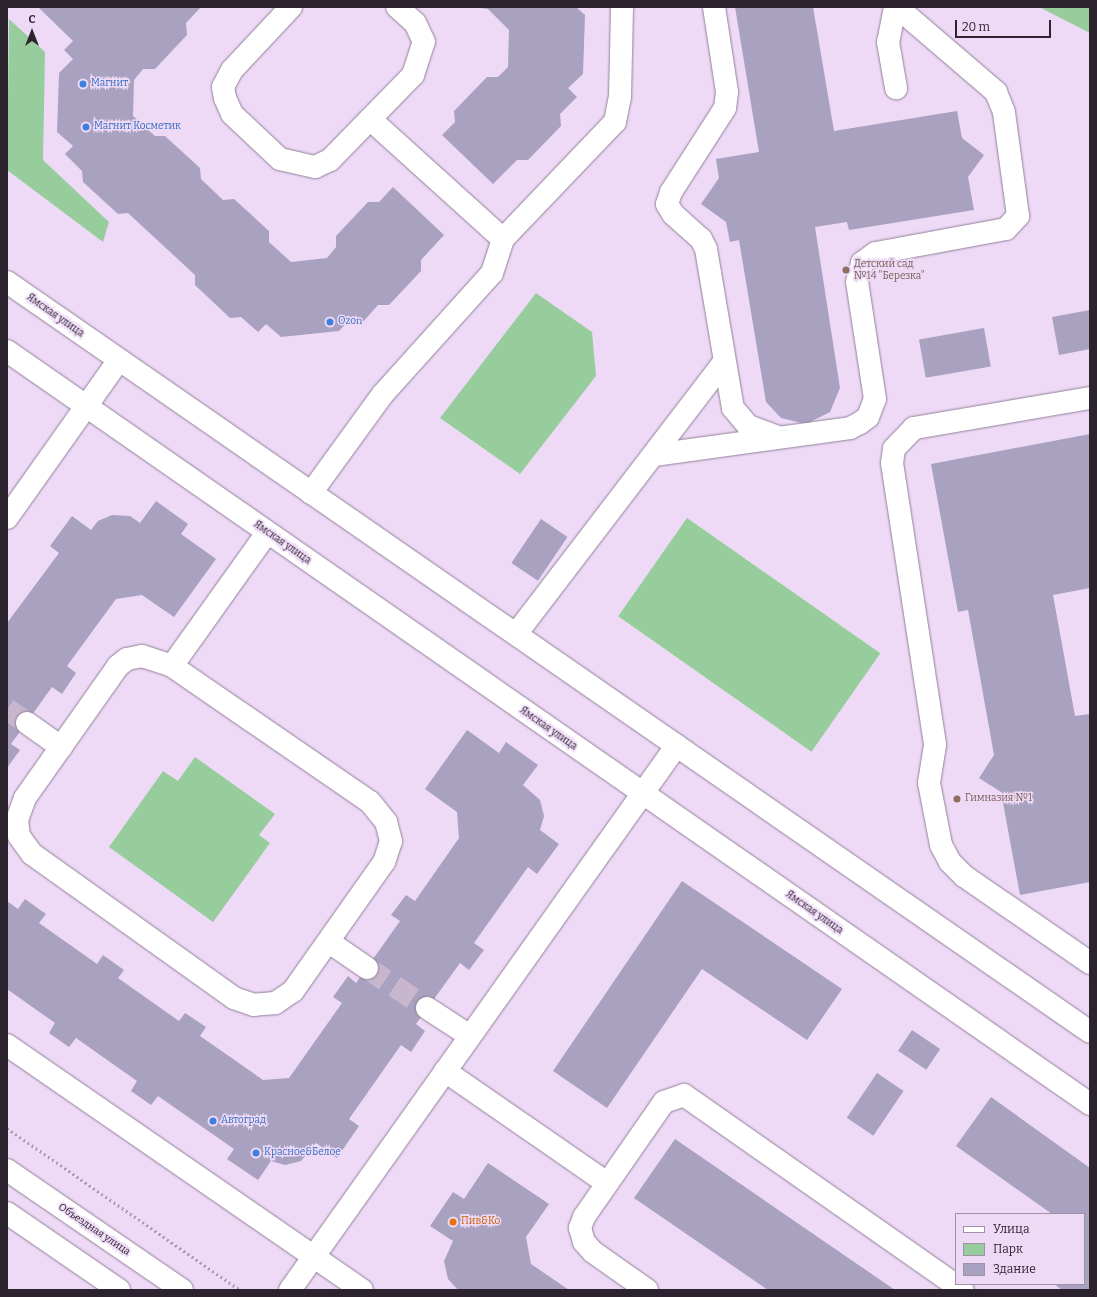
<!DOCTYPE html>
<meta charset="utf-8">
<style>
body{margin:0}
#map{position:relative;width:1097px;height:1297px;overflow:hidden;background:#eedaf6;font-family:Bitter,serif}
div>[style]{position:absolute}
.green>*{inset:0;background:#97cd9d;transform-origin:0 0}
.building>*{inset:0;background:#a8a1bf;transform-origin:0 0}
.minor-tunnel>*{height:22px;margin-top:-11px;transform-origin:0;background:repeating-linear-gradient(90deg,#c7b6ce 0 22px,transparent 0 33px)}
.path>*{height:2.5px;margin-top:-1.25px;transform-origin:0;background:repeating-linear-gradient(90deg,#a99aaf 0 2px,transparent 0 5px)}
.roads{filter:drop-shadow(0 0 1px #928099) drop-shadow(0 0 1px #928099)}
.minor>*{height:22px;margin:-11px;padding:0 11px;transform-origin:11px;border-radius:11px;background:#fff}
.major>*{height:22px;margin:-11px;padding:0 11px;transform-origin:11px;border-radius:11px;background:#fff}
.dots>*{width:11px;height:11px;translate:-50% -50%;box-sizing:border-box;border:2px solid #eedaf6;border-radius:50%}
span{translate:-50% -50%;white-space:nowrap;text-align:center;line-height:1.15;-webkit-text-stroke:3px #eedaf6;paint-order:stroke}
.shop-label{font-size:10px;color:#366cbe}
.left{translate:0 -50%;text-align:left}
.education-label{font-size:10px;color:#785e54}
.street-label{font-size:10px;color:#2b242e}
.food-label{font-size:10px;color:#c56008}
.frame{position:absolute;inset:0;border:8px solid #2b242e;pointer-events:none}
.legend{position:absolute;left:955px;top:1213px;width:130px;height:72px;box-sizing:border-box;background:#eedaf6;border:1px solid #a091a6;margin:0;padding:5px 7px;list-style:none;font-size:12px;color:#2b242e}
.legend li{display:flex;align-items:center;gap:8px;height:20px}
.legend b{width:20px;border:1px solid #a091a6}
.north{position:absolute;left:12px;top:12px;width:40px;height:40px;-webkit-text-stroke:3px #eedaf6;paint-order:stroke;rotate:0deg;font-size:11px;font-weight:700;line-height:16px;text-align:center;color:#2b242e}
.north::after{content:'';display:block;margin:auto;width:14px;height:18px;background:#2b242e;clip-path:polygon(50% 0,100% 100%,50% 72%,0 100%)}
.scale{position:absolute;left:955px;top:20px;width:96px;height:18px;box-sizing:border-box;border:2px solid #2b242e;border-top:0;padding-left:5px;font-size:12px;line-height:14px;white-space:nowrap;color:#2b242e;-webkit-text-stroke:3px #eedaf6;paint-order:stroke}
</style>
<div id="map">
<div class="green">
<div style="clip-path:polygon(1039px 7px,1090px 7px,1090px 33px)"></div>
<div style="clip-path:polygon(9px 19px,45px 52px,43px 160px,109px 222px,103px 242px,7px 170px)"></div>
<div style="clip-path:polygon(536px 293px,592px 332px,596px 376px,520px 474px,440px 418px)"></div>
<div style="left:687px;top:518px;width:236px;height:120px;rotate:35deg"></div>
<div style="clip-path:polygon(195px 757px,275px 814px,259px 835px,270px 843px,213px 922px,109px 847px,163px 771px,178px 781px)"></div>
</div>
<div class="building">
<div style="clip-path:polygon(38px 7px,201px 7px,186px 23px,187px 35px,155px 69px,143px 69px,134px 80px,133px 116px,155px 136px,165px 136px,200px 168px,201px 179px,223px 200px,234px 199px,269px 231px,269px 242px,291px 262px,327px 258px,336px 247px,336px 236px,368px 202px,379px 202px,393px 187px,444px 235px,421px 260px,421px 271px,389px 305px,378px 305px,361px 324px,353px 316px,339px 331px,281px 337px,266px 324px,258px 332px,241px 317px,230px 318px,195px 285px,195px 275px,128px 213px,118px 214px,83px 182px,82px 171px,65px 154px,73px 146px,57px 132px,59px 73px,73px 59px,64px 50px,73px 41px)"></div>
<div style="clip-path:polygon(474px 7px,576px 7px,585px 15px,583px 74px,568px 88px,577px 97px,560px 114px,561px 126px,528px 160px,517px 160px,493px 184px,442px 135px,455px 122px,454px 111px,487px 77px,498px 77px,508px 67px,509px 30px,488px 9px)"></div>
<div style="clip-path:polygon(735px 7px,813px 7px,834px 131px,957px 111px,962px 138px,984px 155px,968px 177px,974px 210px,849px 230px,847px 222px,815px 227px,840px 388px,830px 412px,806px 424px,781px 418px,766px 402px,739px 240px,730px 242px,726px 222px,701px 204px,719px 178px,716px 159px,759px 152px)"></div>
<div style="clip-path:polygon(1090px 310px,1090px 349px,1059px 355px,1052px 317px)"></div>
<div style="left:984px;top:328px;width:39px;height:66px;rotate:80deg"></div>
<div style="clip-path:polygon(1090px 434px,1090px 588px,1053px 595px,1075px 716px,1090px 714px,1090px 882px,1020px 895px,1001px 792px,979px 778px,994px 755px,968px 610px,958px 612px,931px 464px)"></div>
<div style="clip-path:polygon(156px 501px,188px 524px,181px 534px,216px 559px,174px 617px,142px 595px,116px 599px,67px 666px,76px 673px,62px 694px,52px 687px,11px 744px,20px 750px,7px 768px,7px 623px,59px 553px,50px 546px,72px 516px,91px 530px,98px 521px,112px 515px,130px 516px,140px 523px)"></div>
<div style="left:541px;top:519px;width:32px;height:53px;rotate:34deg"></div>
<div style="clip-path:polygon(467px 730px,499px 753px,506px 742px,538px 765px,523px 785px,540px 800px,544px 816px,540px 830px,559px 844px,537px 874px,528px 867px,474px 943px,484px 950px,469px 970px,460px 963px,416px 1024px,425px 1031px,411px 1052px,401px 1045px,349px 1119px,359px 1126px,337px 1158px,316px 1143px,301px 1161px,285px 1165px,271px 1161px,258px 1180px,227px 1159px,234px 1149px,158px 1096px,151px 1105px,131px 1091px,137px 1081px,76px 1038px,69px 1047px,49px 1033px,55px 1023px,7px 989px,7px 901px,18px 909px,25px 899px,46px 914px,39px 923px,97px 964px,103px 955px,124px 970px,118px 978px,179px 1021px,185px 1013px,206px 1027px,200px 1036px,263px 1080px,289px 1078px,342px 1003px,333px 997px,348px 976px,356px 983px,400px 921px,391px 915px,406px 895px,415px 901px,459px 838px,457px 812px,425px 789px)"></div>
<div style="clip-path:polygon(682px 881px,842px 989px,807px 1040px,702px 969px,607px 1108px,553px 1071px)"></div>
<div style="left:912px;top:1030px;width:34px;height:25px;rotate:34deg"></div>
<div style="left:877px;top:1073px;width:32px;height:54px;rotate:34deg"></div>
<div style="clip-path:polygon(991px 1097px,1090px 1168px,1089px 1290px,1062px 1290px,1054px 1284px,1084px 1284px,1084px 1214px,1052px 1214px,956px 1146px)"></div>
<div style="clip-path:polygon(675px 1139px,895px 1290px,768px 1290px,634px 1198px)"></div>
<div style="clip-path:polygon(488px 1163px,549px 1204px,526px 1237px,531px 1264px,569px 1290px,458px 1290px,448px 1279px,444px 1261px,453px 1241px,430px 1226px,453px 1192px,464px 1199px)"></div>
</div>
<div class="minor-tunnel">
<div style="left:7px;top:709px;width:24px;rotate:35deg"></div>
<div style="left:367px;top:968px;width:72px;rotate:33.7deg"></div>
</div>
<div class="path">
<div style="left:7px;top:1128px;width:284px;rotate:34.8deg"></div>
</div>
<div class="roads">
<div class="minor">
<div style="left:291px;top:7px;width:86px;rotate:133.1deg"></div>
<div style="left:232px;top:70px;width:19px;rotate:118deg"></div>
<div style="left:223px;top:87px;width:11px;rotate:80deg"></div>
<div style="left:225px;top:98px;width:17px;rotate:66deg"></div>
<div style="left:232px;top:114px;width:66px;rotate:43.2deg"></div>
<div style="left:280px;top:159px;width:36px;rotate:13deg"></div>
<div style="left:315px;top:167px;width:17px;rotate:-25deg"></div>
<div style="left:330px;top:160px;width:119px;rotate:-45.7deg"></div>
<div style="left:413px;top:75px;width:35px;rotate:-72deg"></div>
<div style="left:424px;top:42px;width:21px;rotate:-115deg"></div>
<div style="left:415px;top:23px;width:24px;rotate:-138deg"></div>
<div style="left:714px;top:7px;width:86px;rotate:81.3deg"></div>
<div style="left:727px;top:92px;width:16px;rotate:97deg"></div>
<div style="left:725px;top:108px;width:100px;rotate:122.7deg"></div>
<div style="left:671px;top:192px;width:13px;rotate:108deg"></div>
<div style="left:667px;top:204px;width:12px;rotate:59deg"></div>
<div style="left:673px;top:214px;width:38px;rotate:42deg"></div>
<div style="left:701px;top:239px;width:11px;rotate:63deg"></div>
<div style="left:706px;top:249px;width:161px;rotate:80.4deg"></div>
<div style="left:733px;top:408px;width:23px;rotate:50deg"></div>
<div style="left:748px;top:426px;width:30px;rotate:20deg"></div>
<div style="left:895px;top:7px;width:36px;rotate:101deg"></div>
<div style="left:888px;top:42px;width:47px;rotate:80.1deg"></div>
<div style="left:370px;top:119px;width:179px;rotate:42.1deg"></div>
<div style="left:7px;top:282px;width:1317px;rotate:34.7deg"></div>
<div style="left:7px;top:351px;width:1319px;rotate:34.81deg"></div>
<div style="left:1090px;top:398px;width:179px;rotate:170.3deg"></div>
<div style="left:914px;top:428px;width:29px;rotate:134deg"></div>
<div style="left:894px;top:449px;width:14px;rotate:98deg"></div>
<div style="left:892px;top:463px;width:285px;rotate:81.3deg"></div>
<div style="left:935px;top:745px;width:38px;rotate:99deg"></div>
<div style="left:929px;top:783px;width:63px;rotate:79deg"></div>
<div style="left:941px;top:845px;width:19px;rotate:62deg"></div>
<div style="left:950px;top:862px;width:20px;rotate:45deg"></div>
<div style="left:964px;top:876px;width:153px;rotate:34.6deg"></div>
<div style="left:654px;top:455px;width:198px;rotate:-7.8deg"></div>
<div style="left:850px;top:428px;width:11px;rotate:-27deg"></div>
<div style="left:860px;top:423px;width:10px;rotate:-37deg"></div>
<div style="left:868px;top:417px;width:19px;rotate:-69deg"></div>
<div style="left:875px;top:399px;width:118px;rotate:-98.7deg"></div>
<div style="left:857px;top:282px;width:20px;rotate:-75deg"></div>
<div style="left:862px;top:263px;width:17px;rotate:-36deg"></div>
<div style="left:876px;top:253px;width:132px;rotate:-10.5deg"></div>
<div style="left:1006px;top:229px;width:18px;rotate:-47deg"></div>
<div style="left:1018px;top:216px;width:105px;rotate:-97.7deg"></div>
<div style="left:1004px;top:112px;width:22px;rotate:-112deg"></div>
<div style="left:996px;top:92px;width:130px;rotate:-139.4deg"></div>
<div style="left:311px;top:493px;width:122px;rotate:-54deg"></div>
<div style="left:383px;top:394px;width:163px;rotate:-48deg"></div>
<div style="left:492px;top:273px;width:36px;rotate:-72deg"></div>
<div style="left:503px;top:239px;width:162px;rotate:-46.3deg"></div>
<div style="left:615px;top:122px;width:25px;rotate:-79deg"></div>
<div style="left:620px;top:97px;width:90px;rotate:-88.7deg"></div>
<div style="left:7px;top:518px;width:192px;rotate:-54.7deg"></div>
<div style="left:516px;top:634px;width:341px;rotate:-52.6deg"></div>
<div style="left:142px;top:656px;width:32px;rotate:18deg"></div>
<div style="left:172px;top:666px;width:240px;rotate:34.5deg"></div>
<div style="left:370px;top:802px;width:26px;rotate:51deg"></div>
<div style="left:386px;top:822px;width:20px;rotate:75deg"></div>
<div style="left:391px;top:841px;width:22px;rotate:108deg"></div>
<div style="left:384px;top:862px;width:158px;rotate:125.2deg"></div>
<div style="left:293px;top:991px;width:22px;rotate:146deg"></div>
<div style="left:275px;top:1003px;width:21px;rotate:175deg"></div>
<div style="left:254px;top:1005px;width:21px;rotate:-161deg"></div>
<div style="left:234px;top:998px;width:248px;rotate:-144.5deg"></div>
<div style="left:32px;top:854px;width:22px;rotate:-126deg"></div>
<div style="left:19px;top:836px;width:16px;rotate:-97deg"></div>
<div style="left:17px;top:820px;width:23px;rotate:-70deg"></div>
<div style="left:25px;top:798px;width:161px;rotate:-54.8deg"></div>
<div style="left:118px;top:666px;width:11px;rotate:-38deg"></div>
<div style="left:127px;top:659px;width:15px;rotate:-11deg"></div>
<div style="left:172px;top:666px;width:163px;rotate:-54.5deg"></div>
<div style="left:27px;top:723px;width:42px;rotate:35.2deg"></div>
<div style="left:329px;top:942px;width:46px;rotate:34.4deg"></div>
<div style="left:427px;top:1008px;width:51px;rotate:33.1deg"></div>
<div style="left:7px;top:1045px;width:431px;rotate:34.6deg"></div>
<div style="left:445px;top:1071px;width:197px;rotate:34.7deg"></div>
<div style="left:290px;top:1290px;width:668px;rotate:-54.62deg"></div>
<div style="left:647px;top:1290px;width:66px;rotate:-144.9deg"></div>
<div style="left:593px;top:1252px;width:13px;rotate:-132deg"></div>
<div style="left:584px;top:1242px;width:15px;rotate:-106deg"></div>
<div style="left:580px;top:1228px;width:12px;rotate:-70deg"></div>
<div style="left:584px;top:1217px;width:140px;rotate:-55.2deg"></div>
<div style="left:664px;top:1102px;width:21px;rotate:-19deg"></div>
<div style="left:684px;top:1095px;width:340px;rotate:35deg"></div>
</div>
<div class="major">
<div style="left:7px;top:1170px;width:212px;rotate:34.4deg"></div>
<div style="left:7px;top:1213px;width:136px;rotate:34.5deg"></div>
</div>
</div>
<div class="dots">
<div style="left:83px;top:84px;background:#3f7fe0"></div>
<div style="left:86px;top:127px;background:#3f7fe0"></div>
<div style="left:846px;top:270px;background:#8d6e63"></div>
<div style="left:330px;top:322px;background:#3f7fe0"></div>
<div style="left:957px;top:799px;background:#8d6e63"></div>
<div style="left:213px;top:1121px;background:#3f7fe0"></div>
<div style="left:256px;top:1153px;background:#3f7fe0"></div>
<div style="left:453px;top:1222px;background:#e8710a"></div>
</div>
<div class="shop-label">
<span class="left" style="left:91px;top:84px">Магнит</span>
<span class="left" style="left:94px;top:127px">Магнит Косметик</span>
<span class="left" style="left:338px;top:322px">Ozon</span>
<span class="left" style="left:221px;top:1121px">Автоград</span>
<span class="left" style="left:264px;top:1153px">Красное&amp;Белое</span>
</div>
<div class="education-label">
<span class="left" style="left:854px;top:270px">Детский сад<br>№14 "Березка"</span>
<span class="left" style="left:965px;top:799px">Гимназия №1</span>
</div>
<div class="street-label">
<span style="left:55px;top:316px;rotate:35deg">Ямская улица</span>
<span style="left:282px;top:543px;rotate:35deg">Ямская улица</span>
<span style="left:548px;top:729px;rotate:35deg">Ямская улица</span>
<span style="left:814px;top:913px;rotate:35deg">Ямская улица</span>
<span style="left:94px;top:1230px;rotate:34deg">Объездная улица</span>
</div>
<div class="food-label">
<span class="left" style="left:461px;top:1222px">Пив&amp;Ко</span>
</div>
<div class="frame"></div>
<ul class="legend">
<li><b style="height:5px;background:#fff"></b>Улица</li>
<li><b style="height:11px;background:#97cd9d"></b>Парк</li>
<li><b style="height:11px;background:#a8a1bf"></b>Здание</li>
</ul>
<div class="north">С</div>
<div class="scale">20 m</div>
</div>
